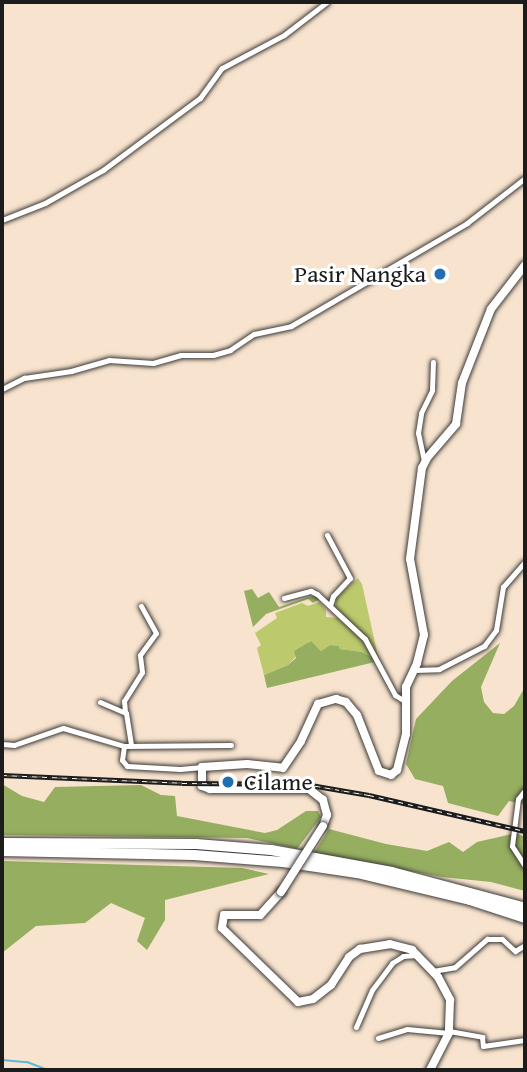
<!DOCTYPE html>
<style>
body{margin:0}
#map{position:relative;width:527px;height:1072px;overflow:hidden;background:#f7e3ce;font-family:"Gentium Book Plus",serif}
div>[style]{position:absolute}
.green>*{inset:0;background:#bcca6d}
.forest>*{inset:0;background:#95ae60}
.stream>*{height:2px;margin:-1px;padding:0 1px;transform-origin:1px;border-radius:1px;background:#59b8d7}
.roads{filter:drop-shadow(0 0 2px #3d3a37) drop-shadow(0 0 2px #3d3a37)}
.street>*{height:5px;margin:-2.5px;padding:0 2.5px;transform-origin:2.5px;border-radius:2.5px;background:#fff}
.secondary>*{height:8px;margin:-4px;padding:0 4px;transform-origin:4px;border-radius:4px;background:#fff}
.highway>*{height:10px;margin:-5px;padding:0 5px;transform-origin:5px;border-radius:5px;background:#fff}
.rail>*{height:4.5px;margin-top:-2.25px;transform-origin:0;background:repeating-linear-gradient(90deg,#fff 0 5px,#1c1c1c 0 10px);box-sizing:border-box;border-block:2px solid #1c1c1c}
.bridges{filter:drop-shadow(0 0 2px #3d3a37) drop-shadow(0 0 2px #3d3a37)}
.secondary-bridge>*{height:8px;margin:-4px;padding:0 4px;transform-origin:4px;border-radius:4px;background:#fff}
.dots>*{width:19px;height:19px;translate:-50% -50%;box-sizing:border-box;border:4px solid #fff;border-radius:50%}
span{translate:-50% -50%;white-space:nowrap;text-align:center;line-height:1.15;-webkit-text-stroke:6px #fff;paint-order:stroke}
.poi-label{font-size:24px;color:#1c1c1c}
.right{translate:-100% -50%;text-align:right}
.left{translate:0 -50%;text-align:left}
.frame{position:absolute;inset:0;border:4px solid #1c1c1c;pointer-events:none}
</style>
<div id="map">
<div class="green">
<div style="clip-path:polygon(358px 578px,362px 584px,379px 661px,362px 652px,340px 649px,339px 646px,330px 645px,321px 651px,310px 641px,288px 665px,264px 675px,257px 648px,261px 645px,255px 633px,277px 618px,275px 613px,302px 603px,308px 606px,319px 602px,326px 610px,326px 617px,338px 618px,346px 626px,350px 622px,336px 608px,336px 598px)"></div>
</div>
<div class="forest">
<div style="clip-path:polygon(252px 589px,258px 598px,269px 592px,279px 607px,308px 597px,317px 596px,320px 599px,313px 603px,308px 599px,266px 614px,253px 627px,244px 591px)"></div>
<div style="clip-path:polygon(311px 641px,321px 651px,330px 645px,339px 646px,340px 649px,362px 652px,379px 661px,267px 688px,264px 675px,288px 665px,296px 658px,294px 651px)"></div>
<div style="clip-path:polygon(500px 643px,481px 687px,484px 702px,493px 713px,504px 714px,514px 706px,525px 687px,525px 805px,509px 801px,498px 816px,448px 803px,443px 786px,415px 779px,406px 764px,416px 719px,452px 681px)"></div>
<div style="clip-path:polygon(2px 784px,22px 796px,44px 802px,55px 787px,141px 785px,161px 795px,175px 796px,177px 816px,265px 833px,277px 830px,306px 811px,318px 811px,321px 817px,297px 849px,247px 838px,2px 835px)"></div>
<div style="clip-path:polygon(329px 829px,386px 844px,427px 851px,449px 842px,463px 852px,477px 842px,516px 833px,525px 837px,525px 891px,491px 882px,442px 877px,314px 853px)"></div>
<div style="clip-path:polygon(2px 861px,242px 868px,269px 874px,165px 900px,165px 920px,147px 950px,137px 941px,145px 918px,111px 903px,85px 923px,36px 926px,2px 953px)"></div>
</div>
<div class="stream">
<div style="left:2px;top:1060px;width:25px;rotate:5deg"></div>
<div style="left:27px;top:1062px;width:22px;rotate:21deg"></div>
</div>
<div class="roads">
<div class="street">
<div style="left:2px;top:220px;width:46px;rotate:-21.6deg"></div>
<div style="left:45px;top:203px;width:67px;rotate:-29.6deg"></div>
<div style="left:103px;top:170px;width:121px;rotate:-36.6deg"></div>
<div style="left:200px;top:98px;width:37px;rotate:-54deg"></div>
<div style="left:222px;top:68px;width:70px;rotate:-28deg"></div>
<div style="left:284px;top:35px;width:54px;rotate:-37.5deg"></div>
<div style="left:2px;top:389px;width:25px;rotate:-27deg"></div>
<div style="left:24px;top:378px;width:48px;rotate:-8.5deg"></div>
<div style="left:71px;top:371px;width:40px;rotate:-16deg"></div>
<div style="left:109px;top:360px;width:44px;rotate:3.9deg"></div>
<div style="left:153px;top:363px;width:29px;rotate:-16deg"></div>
<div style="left:181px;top:355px;width:32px"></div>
<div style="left:213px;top:355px;width:18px;rotate:-16deg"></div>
<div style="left:230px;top:350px;width:29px;rotate:-34deg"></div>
<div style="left:254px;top:334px;width:38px;rotate:-12deg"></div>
<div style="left:291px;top:326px;width:204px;rotate:-30.3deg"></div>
<div style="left:467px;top:223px;width:73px;rotate:-37.8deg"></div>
<div style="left:424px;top:461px;width:29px;rotate:-102deg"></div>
<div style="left:418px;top:433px;width:20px;rotate:-81deg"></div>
<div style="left:421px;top:413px;width:25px;rotate:-64deg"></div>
<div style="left:432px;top:390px;width:28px;rotate:-88deg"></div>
<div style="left:327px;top:535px;width:49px;rotate:61.9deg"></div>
<div style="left:350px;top:578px;width:25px;rotate:133deg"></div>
<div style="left:333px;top:596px;width:10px;rotate:107deg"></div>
<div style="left:284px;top:598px;width:28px;rotate:-15deg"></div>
<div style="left:311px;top:591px;width:7px;rotate:27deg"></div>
<div style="left:317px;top:594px;width:66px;rotate:43.2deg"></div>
<div style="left:365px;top:639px;width:64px;rotate:61.8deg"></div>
<div style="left:395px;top:695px;width:13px;rotate:32deg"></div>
<div style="left:414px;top:670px;width:25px;rotate:-2deg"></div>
<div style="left:439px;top:669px;width:51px;rotate:-27.1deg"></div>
<div style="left:484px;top:646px;width:20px;rotate:-53deg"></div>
<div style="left:496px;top:630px;width:44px;rotate:-80.8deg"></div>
<div style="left:503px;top:587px;width:33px;rotate:-49deg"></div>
<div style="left:100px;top:702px;width:28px;rotate:23deg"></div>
<div style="left:126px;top:713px;width:33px;rotate:81deg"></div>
<div style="left:125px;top:712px;width:11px;rotate:-95deg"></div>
<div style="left:124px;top:701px;width:34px;rotate:-58deg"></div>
<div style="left:142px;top:672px;width:17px;rotate:-97deg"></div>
<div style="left:140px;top:655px;width:27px;rotate:-54deg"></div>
<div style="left:156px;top:633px;width:31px;rotate:-119deg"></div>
<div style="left:2px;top:744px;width:12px;rotate:5deg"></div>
<div style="left:14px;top:745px;width:52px;rotate:-19.1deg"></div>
<div style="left:63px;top:728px;width:64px;rotate:16.4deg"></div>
<div style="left:124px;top:746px;width:107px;rotate:-0.5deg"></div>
<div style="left:124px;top:746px;width:14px;rotate:98deg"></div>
<div style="left:122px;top:760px;width:8px;rotate:50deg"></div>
<div style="left:127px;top:766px;width:53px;rotate:3.2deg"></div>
<div style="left:180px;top:769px;width:22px;rotate:-5deg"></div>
<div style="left:525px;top:790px;width:11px;rotate:128deg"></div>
<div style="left:518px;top:799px;width:47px;rotate:97.3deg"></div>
<div style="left:512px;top:846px;width:24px;rotate:57deg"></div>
<div style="left:433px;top:971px;width:22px;rotate:-10deg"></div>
<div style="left:455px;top:967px;width:43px;rotate:-41.2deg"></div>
<div style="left:487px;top:939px;width:15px"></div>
<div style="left:502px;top:939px;width:18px;rotate:43deg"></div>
<div style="left:515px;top:951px;width:12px;rotate:-31deg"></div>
<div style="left:356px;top:1027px;width:40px;rotate:-66.6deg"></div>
<div style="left:372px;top:990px;width:34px;rotate:-53deg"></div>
<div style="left:392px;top:963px;width:13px;rotate:-32deg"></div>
<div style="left:403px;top:956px;width:14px;rotate:-4deg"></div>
<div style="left:449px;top:1031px;width:34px;rotate:10deg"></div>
<div style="left:482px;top:1037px;width:9px;rotate:84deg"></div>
<div style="left:483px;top:1046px;width:42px;rotate:-8.1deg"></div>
<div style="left:378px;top:1038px;width:30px;rotate:-17deg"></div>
<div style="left:407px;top:1029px;width:42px;rotate:5.4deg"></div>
</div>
<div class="secondary">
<div style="left:323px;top:826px;width:12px;rotate:-70deg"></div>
<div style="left:327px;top:815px;width:16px;rotate:-105deg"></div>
<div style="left:323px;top:800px;width:18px;rotate:-142deg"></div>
<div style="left:309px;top:789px;width:99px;rotate:180deg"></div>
<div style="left:210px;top:789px;width:9px;rotate:-159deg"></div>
<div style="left:202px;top:786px;width:19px;rotate:-90deg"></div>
<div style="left:202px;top:767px;width:45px;rotate:-3.8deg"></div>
<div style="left:247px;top:764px;width:36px;rotate:6deg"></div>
<div style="left:283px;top:768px;width:32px;rotate:-56deg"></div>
<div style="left:301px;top:741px;width:41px;rotate:-65.3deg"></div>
<div style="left:318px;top:704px;width:19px;rotate:-16deg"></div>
<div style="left:336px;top:699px;width:10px;rotate:17deg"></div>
<div style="left:346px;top:702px;width:17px;rotate:50deg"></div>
<div style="left:357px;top:715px;width:60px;rotate:68.6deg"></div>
<div style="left:379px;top:771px;width:13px;rotate:18deg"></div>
<div style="left:391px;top:775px;width:8px;rotate:-40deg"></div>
<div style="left:397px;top:770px;width:37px;rotate:-76deg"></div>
<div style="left:406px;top:734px;width:47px;rotate:-90deg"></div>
<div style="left:406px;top:687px;width:26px;rotate:-65deg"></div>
<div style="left:417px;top:663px;width:29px;rotate:-76deg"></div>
<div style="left:424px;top:635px;width:77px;rotate:-100.4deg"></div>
<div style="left:410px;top:559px;width:92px;rotate:-82.5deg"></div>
<div style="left:422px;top:468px;width:11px;rotate:-63deg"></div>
<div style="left:427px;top:458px;width:45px;rotate:-49.5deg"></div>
<div style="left:456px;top:424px;width:41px;rotate:-81.7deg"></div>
<div style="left:462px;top:383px;width:79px;rotate:-68.6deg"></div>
<div style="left:491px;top:309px;width:56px;rotate:-52.3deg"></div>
<div style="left:281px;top:892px;width:31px;rotate:132deg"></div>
<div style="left:260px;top:915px;width:36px;rotate:180deg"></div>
<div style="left:224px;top:915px;width:13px;rotate:99deg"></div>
<div style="left:222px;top:928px;width:106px;rotate:44.2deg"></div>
<div style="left:298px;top:1002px;width:15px;rotate:-11deg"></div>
<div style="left:313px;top:999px;width:23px;rotate:-38deg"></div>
<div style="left:331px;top:985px;width:33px;rotate:-57deg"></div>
<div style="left:349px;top:957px;width:14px;rotate:-36deg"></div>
<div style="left:360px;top:949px;width:30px;rotate:-9deg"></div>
<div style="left:390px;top:944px;width:23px;rotate:15deg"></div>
<div style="left:412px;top:950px;width:37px;rotate:46deg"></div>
<div style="left:438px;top:977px;width:26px;rotate:62deg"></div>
<div style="left:450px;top:1000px;width:33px;rotate:92deg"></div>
<div style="left:449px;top:1033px;width:42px;rotate:117.2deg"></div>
</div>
<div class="highway">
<div style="left:2px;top:843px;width:194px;rotate:0.3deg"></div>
<div style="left:196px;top:844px;width:75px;rotate:4.6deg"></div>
<div style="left:271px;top:850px;width:123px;rotate:10.3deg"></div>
<div style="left:392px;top:872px;width:138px;rotate:15.1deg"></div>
<div style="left:2px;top:851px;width:192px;rotate:1.2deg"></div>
<div style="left:194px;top:855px;width:89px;rotate:4.5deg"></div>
<div style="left:283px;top:862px;width:75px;rotate:8.5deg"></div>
<div style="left:357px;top:873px;width:116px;rotate:13.4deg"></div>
<div style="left:470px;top:900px;width:58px;rotate:18.1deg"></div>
</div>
</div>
<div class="rail">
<div style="left:2px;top:775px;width:180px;rotate:2.5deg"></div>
<div style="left:182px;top:783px;width:123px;rotate:0.5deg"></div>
<div style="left:305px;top:784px;width:65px;rotate:9.8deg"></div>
<div style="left:369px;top:795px;width:160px;rotate:13deg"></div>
</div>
<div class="bridges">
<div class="secondary-bridge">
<div style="left:281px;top:892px;width:78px;rotate:-57.5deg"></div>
</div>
</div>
<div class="dots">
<div style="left:440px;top:274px;background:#1f6fb2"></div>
<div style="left:228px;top:782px;background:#1f6fb2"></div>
</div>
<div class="poi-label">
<span class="right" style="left:426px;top:274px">Pasir Nangka</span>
<span class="left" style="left:244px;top:782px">Cilame</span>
</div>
<div class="frame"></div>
</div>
